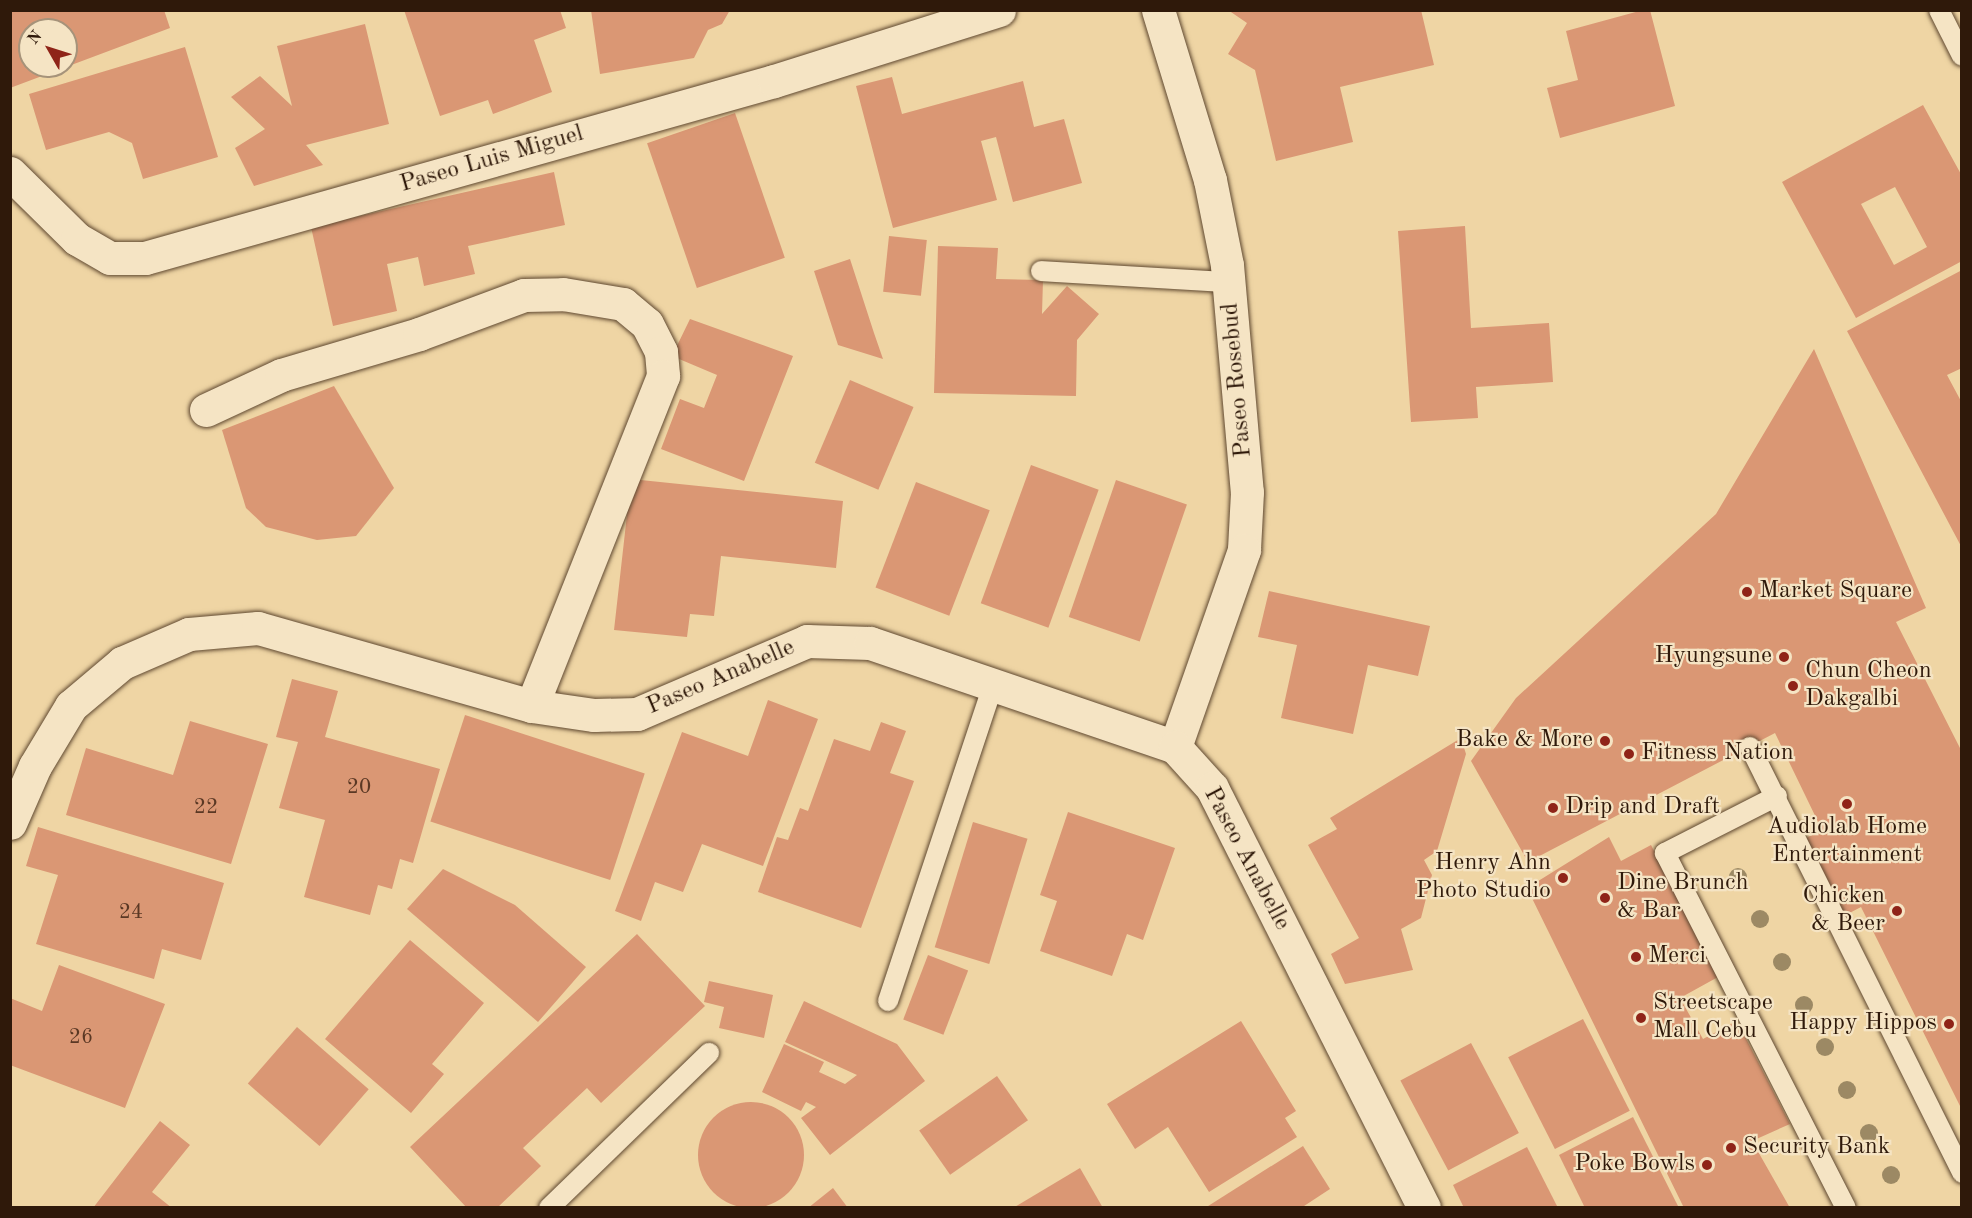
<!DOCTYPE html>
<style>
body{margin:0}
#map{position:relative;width:1972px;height:1218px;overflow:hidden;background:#efd5a4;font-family:"Old Standard TT",serif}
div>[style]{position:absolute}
.building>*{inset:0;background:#da9774;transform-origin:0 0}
.round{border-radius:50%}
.roads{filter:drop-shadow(0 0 2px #5f4830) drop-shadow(0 0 2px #5f4830)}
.lane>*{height:20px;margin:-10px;padding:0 10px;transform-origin:10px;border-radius:10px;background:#f5e4c4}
.street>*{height:33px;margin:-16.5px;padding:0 16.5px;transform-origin:16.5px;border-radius:16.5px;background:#f5e4c4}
.trees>*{width:18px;height:18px;margin:-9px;border-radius:50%;background:#9c8964}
.dots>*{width:16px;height:16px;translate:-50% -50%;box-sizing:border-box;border:3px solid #f5e4c4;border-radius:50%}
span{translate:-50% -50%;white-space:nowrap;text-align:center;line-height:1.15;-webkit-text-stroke:4.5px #f5e4c4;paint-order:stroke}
.number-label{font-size:21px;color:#5a3824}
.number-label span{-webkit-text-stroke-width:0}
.street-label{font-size:24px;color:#2f190a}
.poi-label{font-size:24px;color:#2f190a}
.left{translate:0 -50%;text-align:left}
.right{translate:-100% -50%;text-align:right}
.frame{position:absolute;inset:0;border:12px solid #2f190a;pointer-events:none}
.north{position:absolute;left:18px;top:18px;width:60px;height:60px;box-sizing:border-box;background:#f5e4c4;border:2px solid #a6937a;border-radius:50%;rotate:309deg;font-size:16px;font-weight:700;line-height:24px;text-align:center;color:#2f190a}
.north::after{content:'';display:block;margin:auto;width:21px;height:27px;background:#8f2418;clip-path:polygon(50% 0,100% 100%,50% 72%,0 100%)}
</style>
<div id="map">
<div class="building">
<div style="clip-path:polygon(evenodd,10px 10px,164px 10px,170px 28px,10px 88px,10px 10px,30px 30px,66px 30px,66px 66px,30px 66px,30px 30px)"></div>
<div style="clip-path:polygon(404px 10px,560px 10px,566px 28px,534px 40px,552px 92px,493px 114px,488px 100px,440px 116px)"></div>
<div style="clip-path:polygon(591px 10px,730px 10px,722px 24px,708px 30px,694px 58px,600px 74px)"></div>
<div style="clip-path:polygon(1228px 10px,1421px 10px,1434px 65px,1340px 87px,1353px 142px,1276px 161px,1255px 70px,1228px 54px,1247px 23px)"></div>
<div style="clip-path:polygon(1643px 10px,1650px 10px,1675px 106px,1560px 138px,1547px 88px,1578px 80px,1566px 31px)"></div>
<div style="clip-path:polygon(365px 24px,389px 124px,306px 145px,323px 165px,254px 186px,235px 148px,265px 129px,231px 97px,260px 76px,292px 106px,277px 46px)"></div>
<div style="clip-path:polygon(185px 47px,218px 157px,143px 179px,132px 143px,109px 132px,46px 150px,29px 94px)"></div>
<div style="clip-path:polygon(892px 77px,902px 114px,1023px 81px,1034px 127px,1064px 119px,1082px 183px,1013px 202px,996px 137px,981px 141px,997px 200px,893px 228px,856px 86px)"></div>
<div style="clip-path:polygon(evenodd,1923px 105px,1962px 176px,1962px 261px,1856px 318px,1782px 182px,1923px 105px,1895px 187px,1927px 247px,1894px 265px,1861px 204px,1895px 187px)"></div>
<div style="left:735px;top:113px;width:153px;height:93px;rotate:71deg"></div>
<div style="clip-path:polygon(554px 172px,565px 225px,468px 246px,475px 274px,424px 286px,418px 257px,387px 264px,397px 311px,333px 326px,311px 227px)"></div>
<div style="clip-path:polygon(1465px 226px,1471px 328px,1549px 323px,1553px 382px,1476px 387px,1478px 418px,1411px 422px,1398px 231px)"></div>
<div style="left:889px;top:236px;width:38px;height:56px;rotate:6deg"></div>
<div style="clip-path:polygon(938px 246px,998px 248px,996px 279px,1043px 280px,1042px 314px,1067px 286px,1099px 314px,1077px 340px,1076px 396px,934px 393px)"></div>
<div style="clip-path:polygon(850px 259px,874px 333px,883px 359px,838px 345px,814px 271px)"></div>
<div style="clip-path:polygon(1962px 270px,1962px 368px,1947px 375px,1962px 403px,1962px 548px,1847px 331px)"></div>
<div style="clip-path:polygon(690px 319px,793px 356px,744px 481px,661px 449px,680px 399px,704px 408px,717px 375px,672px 356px)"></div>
<div style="clip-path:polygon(1814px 349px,1926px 608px,1896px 622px,1962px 752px,1962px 1110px,1861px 907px,1840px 918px,1802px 840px,1822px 830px,1775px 733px,1528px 862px,1471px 761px,1516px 698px,1716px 514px)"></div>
<div style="left:850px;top:380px;width:69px;height:90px;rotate:23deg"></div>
<div style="clip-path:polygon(334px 386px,394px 488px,356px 536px,317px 540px,266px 527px,246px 508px,222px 430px)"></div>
<div style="left:1031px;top:465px;width:72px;height:147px;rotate:20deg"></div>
<div style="clip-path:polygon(631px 479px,843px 501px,836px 568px,721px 556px,714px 616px,690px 614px,687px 637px,614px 630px)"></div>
<div style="left:1116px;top:480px;width:75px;height:145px;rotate:19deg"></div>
<div style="left:916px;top:482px;width:79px;height:113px;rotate:21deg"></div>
<div style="clip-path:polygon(1269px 591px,1430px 626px,1418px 676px,1368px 665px,1353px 734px,1281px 718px,1297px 645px,1258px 637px)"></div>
<div style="clip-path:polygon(292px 679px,338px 691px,325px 737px,440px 769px,413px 863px,400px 859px,392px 889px,378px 885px,370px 915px,304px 897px,325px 820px,279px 808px,298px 742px,276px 737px)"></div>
<div style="clip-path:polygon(768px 700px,818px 719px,763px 866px,702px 844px,683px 892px,655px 882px,641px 921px,615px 911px,682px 732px,748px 756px)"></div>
<div style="left:465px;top:715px;width:189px;height:112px;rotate:18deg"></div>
<div style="clip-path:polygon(190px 721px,268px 744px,231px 864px,66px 815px,86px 748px,173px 775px)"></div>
<div style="clip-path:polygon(881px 722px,906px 731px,890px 773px,914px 781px,861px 928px,758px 892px,777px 837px,788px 840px,800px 808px,808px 811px,834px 739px,870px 751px)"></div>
<div style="clip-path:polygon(1461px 738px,1466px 754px,1437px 851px,1424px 860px,1432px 875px,1421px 918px,1401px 929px,1413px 970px,1345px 984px,1331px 954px,1359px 938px,1308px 845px,1337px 829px,1330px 818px)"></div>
<div style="clip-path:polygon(1068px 812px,1175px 848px,1143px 940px,1127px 934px,1112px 976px,1040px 951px,1057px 901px,1040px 895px)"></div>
<div style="left:973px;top:822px;width:57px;height:131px;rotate:17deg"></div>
<div style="clip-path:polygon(38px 827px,224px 883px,201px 960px,162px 949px,154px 979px,36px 944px,58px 875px,26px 866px)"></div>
<div style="clip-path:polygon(1609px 837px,1621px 861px,1651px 845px,1718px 977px,1680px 998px,1703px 1039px,1737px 1021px,1790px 1124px,1752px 1141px,1790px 1208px,1684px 1208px,1527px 888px)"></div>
<div style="clip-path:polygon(443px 869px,515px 905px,586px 967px,538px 1022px,407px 909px)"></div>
<div style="clip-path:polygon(637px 934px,705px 1006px,601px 1103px,587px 1088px,523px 1148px,541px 1166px,497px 1208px,467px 1208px,410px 1147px)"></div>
<div style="clip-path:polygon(410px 940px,484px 1003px,432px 1064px,444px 1074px,411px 1113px,325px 1039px)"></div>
<div style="left:928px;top:955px;width:43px;height:69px;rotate:21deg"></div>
<div style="clip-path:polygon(59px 965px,165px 1004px,125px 1108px,10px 1065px,10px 998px,42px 1011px)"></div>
<div style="clip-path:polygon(709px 981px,773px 995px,764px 1038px,719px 1028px,724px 1007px,704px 1002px)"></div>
<div style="clip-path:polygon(804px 1001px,897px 1044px,925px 1081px,830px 1155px,801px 1118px,816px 1107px,806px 1102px,801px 1111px,762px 1092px,784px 1044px,824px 1062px,819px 1072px,845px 1084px,857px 1075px,785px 1042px)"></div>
<div style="left:1583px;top:1019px;width:103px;height:84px;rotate:63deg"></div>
<div style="clip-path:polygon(1241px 1021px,1296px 1111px,1285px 1118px,1297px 1137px,1209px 1192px,1168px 1127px,1135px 1149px,1107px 1104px)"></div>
<div style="left:297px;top:1027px;width:95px;height:75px;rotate:41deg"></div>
<div style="left:1471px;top:1043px;width:102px;height:80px;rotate:62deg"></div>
<div style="left:997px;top:1076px;width:54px;height:95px;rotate:55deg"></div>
<div class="round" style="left:698px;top:1102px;width:106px;height:106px"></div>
<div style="clip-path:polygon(1633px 1117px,1679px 1208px,1585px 1208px,1559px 1155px)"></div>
<div style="clip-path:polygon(160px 1121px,190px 1145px,152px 1192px,172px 1208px,93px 1208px)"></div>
<div style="clip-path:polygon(1303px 1146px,1330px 1189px,1301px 1208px,1205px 1208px)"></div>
<div style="clip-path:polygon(1527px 1147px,1558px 1208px,1464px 1208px,1453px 1185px)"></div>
<div style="clip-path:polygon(1080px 1168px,1103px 1208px,1013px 1208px)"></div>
<div style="clip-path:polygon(833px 1188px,848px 1208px,808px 1208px)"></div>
</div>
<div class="roads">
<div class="lane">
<div style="left:1939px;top:10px;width:51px;rotate:63.4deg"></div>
<div style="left:1041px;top:271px;width:187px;rotate:3.4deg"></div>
<div style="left:1750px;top:747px;width:476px;rotate:63.5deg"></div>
<div style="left:1777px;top:796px;width:126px;rotate:153deg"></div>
<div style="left:1665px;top:853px;width:398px;rotate:63deg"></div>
<div style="left:888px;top:1001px;width:332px;rotate:-71.6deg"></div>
<div style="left:549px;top:1208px;width:223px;rotate:-44.1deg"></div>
</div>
<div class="street">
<div style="left:1158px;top:10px;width:178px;rotate:73deg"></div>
<div style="left:1210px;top:180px;width:87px;rotate:78.7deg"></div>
<div style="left:1227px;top:265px;width:228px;rotate:85deg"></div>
<div style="left:1247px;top:492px;width:58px;rotate:93deg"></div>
<div style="left:1244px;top:550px;width:209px;rotate:109.3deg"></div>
<div style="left:10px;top:173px;width:94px;rotate:44.6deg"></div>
<div style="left:77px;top:239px;width:38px;rotate:30deg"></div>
<div style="left:110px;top:258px;width:35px"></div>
<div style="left:145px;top:258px;width:653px;rotate:-15.72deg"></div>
<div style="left:774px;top:81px;width:236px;rotate:-17.5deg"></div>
<div style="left:206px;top:410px;width:83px;rotate:-25deg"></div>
<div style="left:281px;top:375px;width:144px;rotate:-16.5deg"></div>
<div style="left:419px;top:334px;width:112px;rotate:-20.4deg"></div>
<div style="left:524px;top:295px;width:39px;rotate:-1deg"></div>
<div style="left:563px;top:294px;width:61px;rotate:9.5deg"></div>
<div style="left:623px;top:304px;width:31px;rotate:40deg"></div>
<div style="left:647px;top:324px;width:31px;rotate:63deg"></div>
<div style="left:661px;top:352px;width:24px;rotate:85deg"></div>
<div style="left:663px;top:376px;width:355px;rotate:111.7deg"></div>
<div style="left:10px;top:823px;width:62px;rotate:-66.3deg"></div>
<div style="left:35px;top:766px;width:70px;rotate:-59deg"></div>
<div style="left:71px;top:706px;width:67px;rotate:-40.1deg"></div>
<div style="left:122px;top:663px;width:73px;rotate:-23.4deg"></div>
<div style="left:189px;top:634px;width:69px;rotate:-5deg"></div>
<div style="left:258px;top:628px;width:285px;rotate:15.9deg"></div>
<div style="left:532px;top:706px;width:63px;rotate:8.3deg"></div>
<div style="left:594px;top:715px;width:43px;rotate:-1.3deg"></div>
<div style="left:637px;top:714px;width:185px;rotate:-23.2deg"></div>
<div style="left:807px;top:641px;width:63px;rotate:1.8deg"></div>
<div style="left:870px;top:643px;width:322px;rotate:18.8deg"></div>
<div style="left:1175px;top:747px;width:55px;rotate:47.9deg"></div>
<div style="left:1212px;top:788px;width:470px;rotate:63.2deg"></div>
</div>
</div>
<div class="trees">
<div style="left:1738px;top:877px"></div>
<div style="left:1760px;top:919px"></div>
<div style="left:1782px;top:962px"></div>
<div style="left:1804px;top:1005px"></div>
<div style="left:1825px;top:1047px"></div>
<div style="left:1847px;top:1090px"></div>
<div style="left:1869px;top:1133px"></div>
<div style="left:1891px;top:1175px"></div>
</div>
<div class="dots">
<div style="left:1747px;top:592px;background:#8f2418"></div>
<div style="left:1784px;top:657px;background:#8f2418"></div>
<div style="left:1793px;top:686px;background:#8f2418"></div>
<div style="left:1605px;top:741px;background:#8f2418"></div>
<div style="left:1629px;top:754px;background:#8f2418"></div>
<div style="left:1847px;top:804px;background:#8f2418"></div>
<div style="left:1553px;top:808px;background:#8f2418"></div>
<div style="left:1563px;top:878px;background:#8f2418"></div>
<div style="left:1605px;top:898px;background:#8f2418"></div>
<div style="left:1897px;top:911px;background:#8f2418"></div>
<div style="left:1636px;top:957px;background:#8f2418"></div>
<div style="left:1641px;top:1018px;background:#8f2418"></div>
<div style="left:1949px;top:1024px;background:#8f2418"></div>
<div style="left:1731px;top:1148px;background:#8f2418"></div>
<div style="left:1707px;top:1165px;background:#8f2418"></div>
</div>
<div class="number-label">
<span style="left:359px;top:788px">20</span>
<span style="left:206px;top:808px">22</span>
<span style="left:131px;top:913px">24</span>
<span style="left:81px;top:1038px">26</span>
</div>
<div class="street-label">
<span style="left:492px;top:160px;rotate:-16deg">Paseo Luis Miguel</span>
<span style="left:1238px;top:380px;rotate:-95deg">Paseo Rosebud</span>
<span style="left:721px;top:678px;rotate:-23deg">Paseo Anabelle</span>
<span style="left:1246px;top:859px;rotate:62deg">Paseo Anabelle</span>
</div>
<div class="poi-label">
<span class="left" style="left:1759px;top:592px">Market Square</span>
<span class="right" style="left:1772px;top:657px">Hyungsune</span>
<span class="left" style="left:1805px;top:686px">Chun Cheon<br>Dakgalbi</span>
<span class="right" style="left:1593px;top:741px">Bake &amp; More</span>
<span class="left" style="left:1641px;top:754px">Fitness Nation</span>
<span class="left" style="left:1565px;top:808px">Drip and Draft</span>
<span style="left:1847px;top:842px">Audiolab Home<br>Entertainment</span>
<span class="right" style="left:1551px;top:878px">Henry Ahn<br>Photo Studio</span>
<span class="left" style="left:1617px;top:898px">Dine Brunch<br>&amp; Bar</span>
<span class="right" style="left:1885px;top:911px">Chicken<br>&amp; Beer</span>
<span class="left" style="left:1648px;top:957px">Merci</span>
<span class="left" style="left:1653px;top:1018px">Streetscape<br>Mall Cebu</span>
<span class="right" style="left:1937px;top:1024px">Happy Hippos</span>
<span class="left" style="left:1743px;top:1148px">Security Bank</span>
<span class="right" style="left:1695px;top:1165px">Poke Bowls</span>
</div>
<div class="frame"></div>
<div class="north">N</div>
</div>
